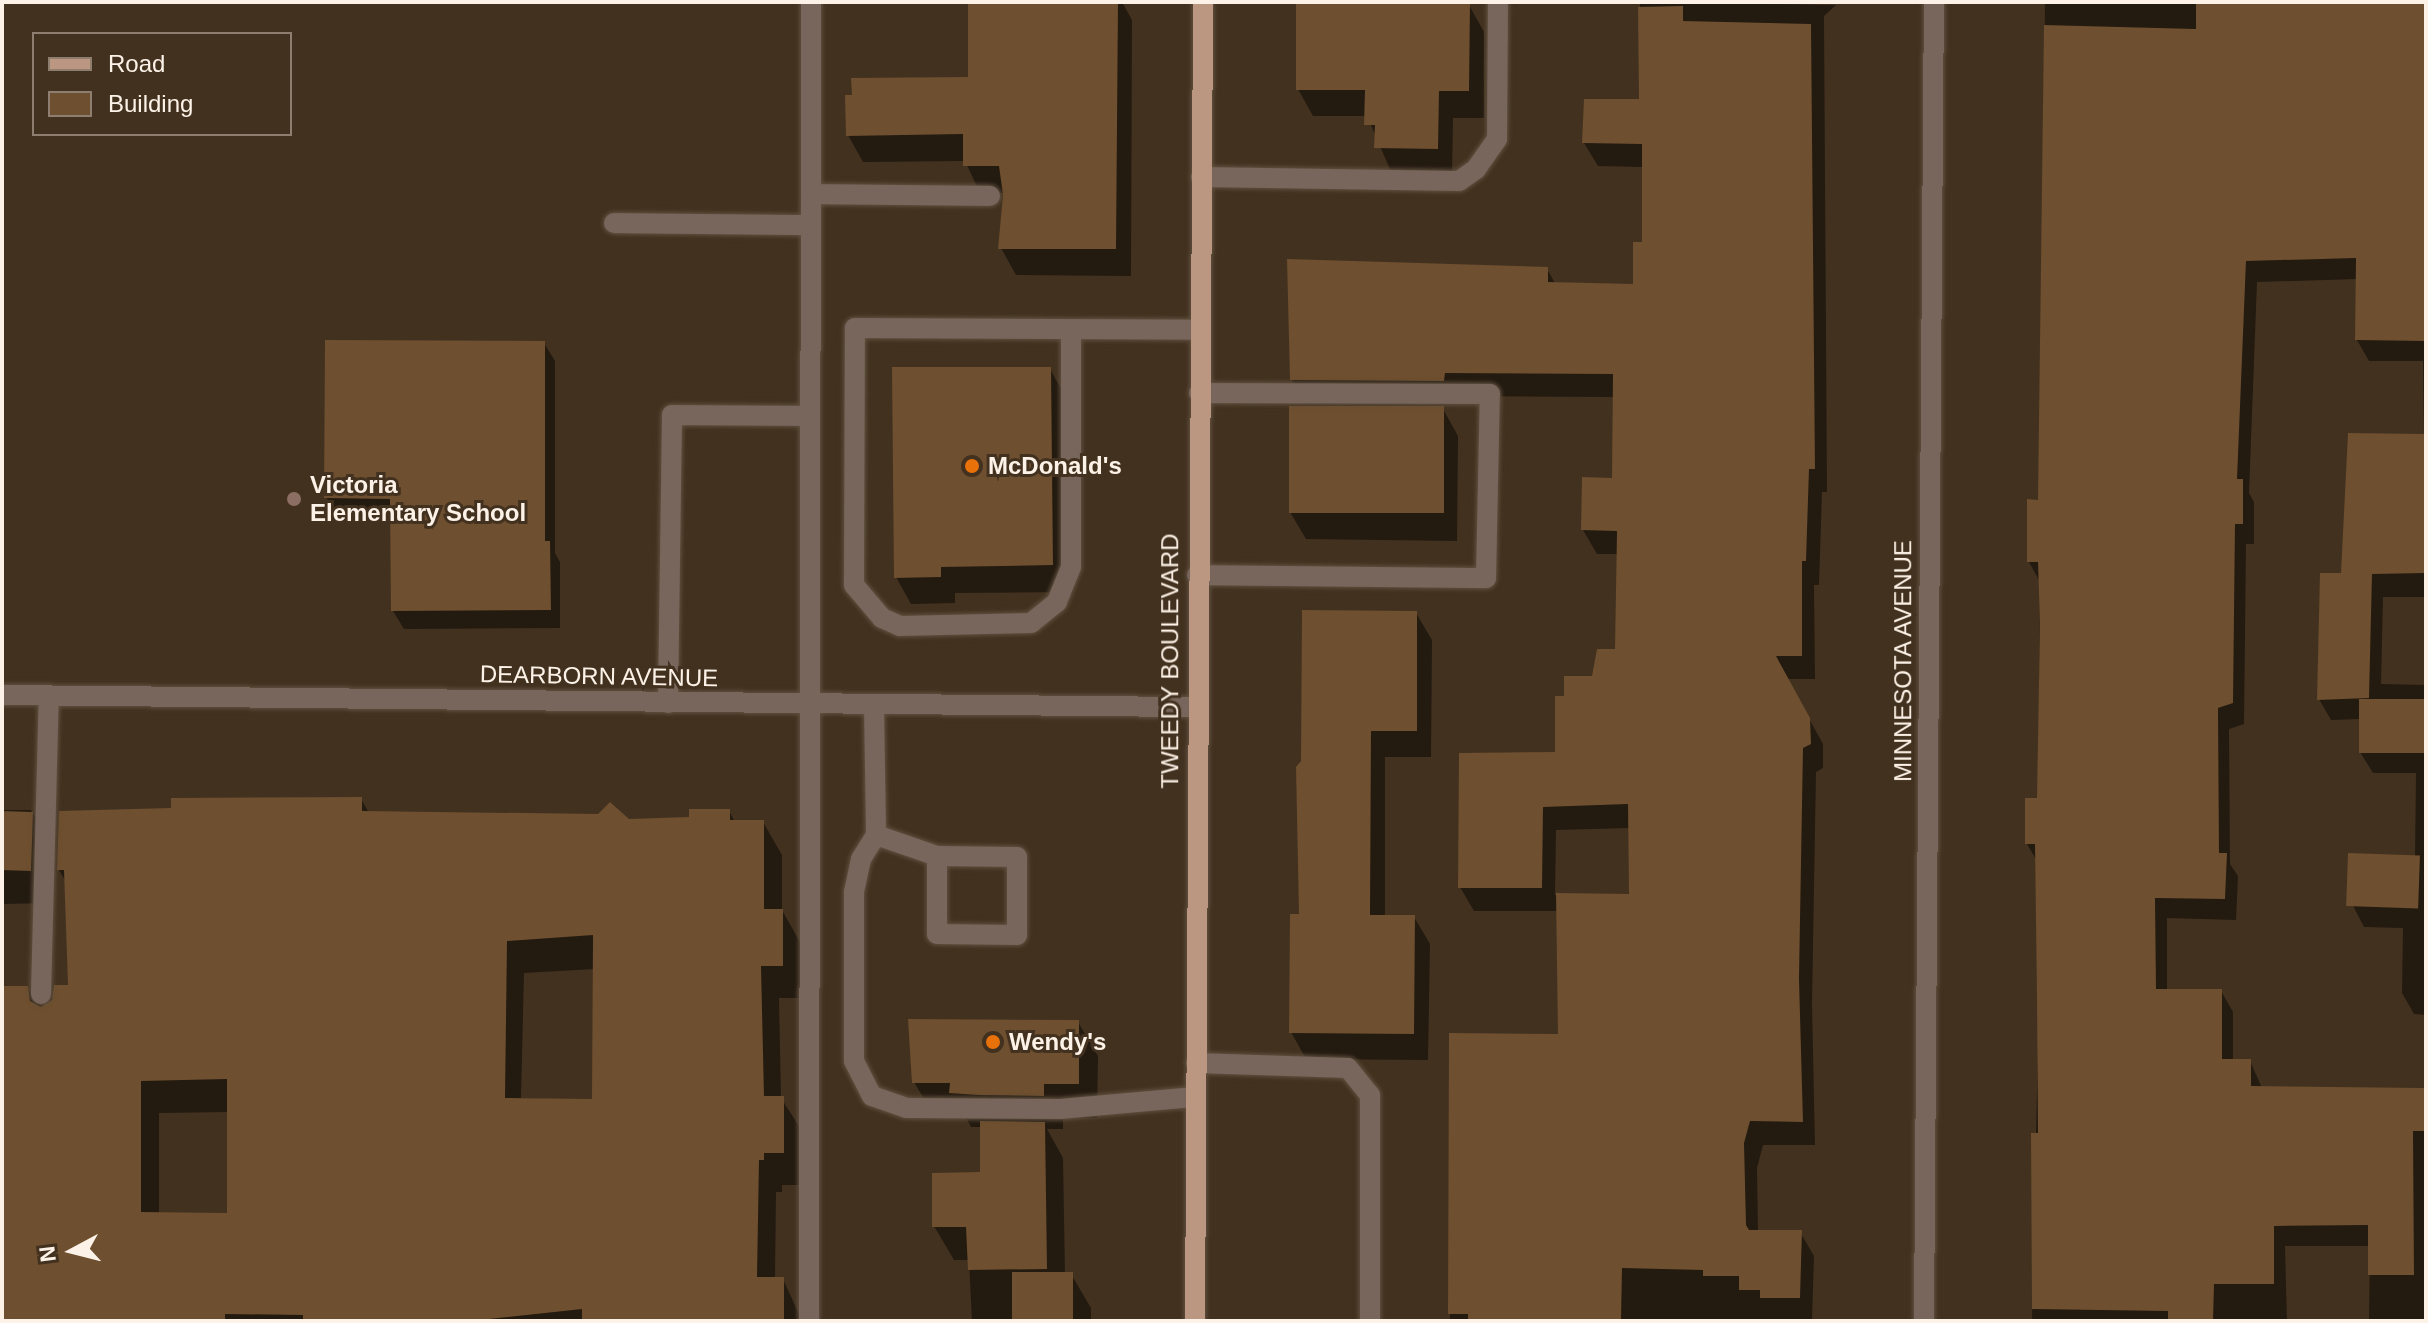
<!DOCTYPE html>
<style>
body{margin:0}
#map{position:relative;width:2428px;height:1323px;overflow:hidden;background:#42311f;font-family:Arial,sans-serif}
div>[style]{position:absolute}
.shadow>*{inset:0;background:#0007}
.building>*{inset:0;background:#6e4f2f;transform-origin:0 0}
.roads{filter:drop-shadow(0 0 2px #60503f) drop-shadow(0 0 2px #60503f)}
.minor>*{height:20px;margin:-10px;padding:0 10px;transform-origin:10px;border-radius:10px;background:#78665c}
.major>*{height:20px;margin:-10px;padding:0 10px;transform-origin:10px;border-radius:10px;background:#bb9681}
.dots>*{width:22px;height:22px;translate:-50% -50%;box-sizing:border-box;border:4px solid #42311f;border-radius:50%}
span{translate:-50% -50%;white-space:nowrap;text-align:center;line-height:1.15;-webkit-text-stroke:6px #42311f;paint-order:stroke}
.poi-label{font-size:24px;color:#fdf2e7;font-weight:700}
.left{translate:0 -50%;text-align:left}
.street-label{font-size:24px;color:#fdf2e7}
.frame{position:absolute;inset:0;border:4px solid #fdf2e7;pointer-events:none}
.legend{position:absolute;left:32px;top:32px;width:260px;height:104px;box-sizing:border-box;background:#42311f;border:2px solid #8d7e6f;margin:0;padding:10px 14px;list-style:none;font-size:24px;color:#fdf2e7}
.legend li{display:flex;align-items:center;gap:16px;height:40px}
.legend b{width:40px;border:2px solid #8d7e6f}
.north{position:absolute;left:32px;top:1211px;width:80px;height:80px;-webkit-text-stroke:6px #42311f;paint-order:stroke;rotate:263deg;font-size:22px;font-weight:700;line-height:32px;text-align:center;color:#fdf2e7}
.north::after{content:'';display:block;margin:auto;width:28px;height:36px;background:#fdf2e7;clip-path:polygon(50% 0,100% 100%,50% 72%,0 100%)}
</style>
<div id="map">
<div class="shadow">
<div style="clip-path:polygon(970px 2px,1122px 2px,1132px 20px,1131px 276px,1016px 275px,1001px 248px,1005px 193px,980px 193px,965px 161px,863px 162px,848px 135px,970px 79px)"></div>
<div style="clip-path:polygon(1298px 2px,1469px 5px,1484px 32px,1484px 118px,1453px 118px,1452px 175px,1392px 174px,1367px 116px,1313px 116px,1298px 89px)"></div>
<div style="clip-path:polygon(evenodd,1640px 2px,1836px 5px,1824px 16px,1827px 492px,1822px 492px,1819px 585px,1814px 585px,1815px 679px,1787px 679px,1823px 744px,1823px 768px,1816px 772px,1812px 1004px,1815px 1145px,1763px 1145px,1757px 1168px,1758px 1232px,1800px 1232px,1814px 1256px,1812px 1321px,1450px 1321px,1451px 1035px,1560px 1036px,1558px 911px,1474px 911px,1460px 887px,1557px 754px,1566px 698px,1593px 678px,1617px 651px,1618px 554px,1597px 554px,1583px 530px,1614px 480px,1614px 397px,1457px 396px,1457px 404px,1305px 404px,1292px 380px,1547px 269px,1556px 285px,1635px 286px,1644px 244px,1644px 167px,1598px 166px,1584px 143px,1641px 102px,1640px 2px,1630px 828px,1631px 896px,1555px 895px,1556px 830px,1630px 828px)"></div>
<div style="clip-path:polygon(2045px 2px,2426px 2px,2426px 597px,2383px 597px,2381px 684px,2426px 685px,2426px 1015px,2414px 1014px,2402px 993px,2403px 928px,2364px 927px,2349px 898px,2350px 856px,2415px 857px,2416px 773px,2373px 773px,2360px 752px,2361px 719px,2331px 720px,2319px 699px,2342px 575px,2424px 436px,2423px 361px,2369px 361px,2357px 340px,2358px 279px,2257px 282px,2249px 493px,2254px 502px,2254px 544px,2246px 544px,2244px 724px,2229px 729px,2230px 864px,2238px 876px,2236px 920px,2167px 918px,2167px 991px,2221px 991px,2233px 1012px,2233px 1061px,2250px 1061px,2262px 1088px,2426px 1090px,2426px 1321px,2369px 1321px,2370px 1246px,2285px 1246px,2287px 1321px,2032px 1321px,2039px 997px,2037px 861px,2027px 844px,2039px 800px,2040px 582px,2029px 562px,2040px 502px)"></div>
<div style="clip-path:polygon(544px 343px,555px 361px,555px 553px,560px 562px,560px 628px,404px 629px,393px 611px,392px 517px,337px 516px,326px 497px)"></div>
<div style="clip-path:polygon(1050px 369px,1065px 396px,1067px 592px,955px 593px,955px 603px,911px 604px,896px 577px)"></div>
<div style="clip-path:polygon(1443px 409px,1458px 436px,1457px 541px,1306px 539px,1290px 512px)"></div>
<div style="clip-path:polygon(1416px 613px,1432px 640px,1431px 757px,1385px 757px,1385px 917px,1414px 917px,1430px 944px,1428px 1060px,1306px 1059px,1291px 1032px,1301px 916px,1298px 767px)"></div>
<div style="clip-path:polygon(evenodd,361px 799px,369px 813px,628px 821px,691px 819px,729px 811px,735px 822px,763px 822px,782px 855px,782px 910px,801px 944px,800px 998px,779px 998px,781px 1098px,802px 1131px,802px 1185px,782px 1185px,782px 1192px,776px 1192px,775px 1279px,783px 1279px,802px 1321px,2px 1321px,2px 988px,27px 988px,42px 1009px,70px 987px,66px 882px,59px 870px,173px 810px,361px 799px,595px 969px,594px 1101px,521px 1098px,524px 973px,595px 969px,361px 799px,229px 1112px,229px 1215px,159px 1214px,159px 1113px,229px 1112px)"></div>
<div style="clip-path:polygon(2px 810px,31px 810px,50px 843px,49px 903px,2px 904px)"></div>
<div style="clip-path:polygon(1078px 1022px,1098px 1056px,1097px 1118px,1063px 1117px,1063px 1129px,1047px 1129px,1063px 1158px,1065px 1274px,1071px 1274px,1091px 1308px,1091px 1321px,972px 1321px,969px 1260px,954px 1260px,934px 1226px,983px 1174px,982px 1127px,971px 1127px,965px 1116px,934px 1116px,914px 1082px)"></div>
</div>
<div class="building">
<div style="clip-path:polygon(968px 2px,1118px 2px,1116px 249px,998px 249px,1003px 195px,999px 166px,963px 166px,963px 134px,846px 136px,845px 95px,852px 95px,851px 78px,968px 77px)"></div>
<div style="clip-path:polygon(1296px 2px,1470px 3px,1469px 91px,1439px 91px,1438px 149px,1374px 148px,1375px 125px,1364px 125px,1365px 90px,1296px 90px)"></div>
<div style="clip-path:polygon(2196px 2px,2426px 2px,2426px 341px,2355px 340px,2356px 258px,2246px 261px,2237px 479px,2243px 479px,2243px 524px,2235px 524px,2233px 703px,2218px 708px,2219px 853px,2227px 853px,2225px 899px,2155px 898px,2156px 989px,2222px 989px,2222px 1059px,2251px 1059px,2251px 1086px,2425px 1088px,2425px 1131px,2413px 1131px,2414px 1275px,2368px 1275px,2368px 1225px,2274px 1226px,2274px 1284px,2214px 1284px,2213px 1321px,2168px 1321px,2168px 1311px,2032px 1309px,2031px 1133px,2038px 1133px,2037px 997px,2035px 844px,2025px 844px,2025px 798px,2037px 798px,2040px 624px,2038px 562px,2027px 562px,2027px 499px,2038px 500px,2044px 25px,2196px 29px)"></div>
<div style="clip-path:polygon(1683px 6px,1683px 21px,1811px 24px,1815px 469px,1809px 469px,1806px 561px,1802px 561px,1802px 656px,1776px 656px,1810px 718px,1811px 744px,1803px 748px,1799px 979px,1803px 1122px,1750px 1121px,1744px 1143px,1746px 1225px,1749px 1230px,1802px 1230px,1800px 1298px,1760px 1298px,1760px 1290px,1739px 1290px,1739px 1276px,1703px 1276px,1703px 1270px,1622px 1268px,1621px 1321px,1468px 1320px,1468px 1314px,1448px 1314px,1449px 1033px,1558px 1034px,1556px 893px,1629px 894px,1628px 804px,1543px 807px,1542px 888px,1458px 888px,1459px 753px,1555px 752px,1555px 696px,1564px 696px,1564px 676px,1592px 676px,1597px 649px,1615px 649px,1617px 531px,1581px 530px,1582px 477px,1612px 478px,1613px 374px,1445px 373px,1444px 381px,1290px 380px,1287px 259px,1548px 267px,1548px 282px,1633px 284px,1633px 242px,1642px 242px,1642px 144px,1582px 143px,1584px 99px,1639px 99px,1638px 7px)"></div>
<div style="clip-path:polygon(325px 340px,545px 341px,545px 541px,550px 541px,551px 610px,391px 611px,390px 499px,324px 498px)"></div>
<div style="clip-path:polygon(892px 367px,1051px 367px,1053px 565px,941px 567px,941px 577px,894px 578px)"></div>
<div style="left:1289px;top:406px;width:155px;height:107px"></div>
<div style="clip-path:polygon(2348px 433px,2426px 434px,2426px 573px,2372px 574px,2369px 698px,2317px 700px,2320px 573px,2341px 573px)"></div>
<div style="clip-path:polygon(1302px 610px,1417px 611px,1417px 731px,1371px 731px,1370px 915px,1415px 915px,1414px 1034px,1289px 1033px,1290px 914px,1299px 914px,1296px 767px,1301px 761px)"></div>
<div style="left:2359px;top:699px;width:67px;height:54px"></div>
<div style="clip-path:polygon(evenodd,362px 797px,362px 811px,598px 814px,610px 802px,629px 819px,689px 817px,689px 809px,730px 809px,730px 820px,764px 820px,764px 909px,783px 909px,783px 966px,761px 966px,764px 1096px,784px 1096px,784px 1153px,764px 1153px,764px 1160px,759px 1160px,757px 1277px,784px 1277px,784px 1321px,582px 1321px,582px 1309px,470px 1321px,303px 1321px,303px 1315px,225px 1314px,225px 1321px,2px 1321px,2px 986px,28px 986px,30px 1001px,41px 1007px,52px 1000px,54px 985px,68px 985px,64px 870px,57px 870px,59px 811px,171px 808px,171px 798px,362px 797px,593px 935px,592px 1099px,505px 1098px,507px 941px,593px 935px,362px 797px,227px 1079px,227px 1213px,141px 1212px,141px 1081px,227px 1079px)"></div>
<div style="left:33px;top:812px;width:59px;height:31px;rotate:92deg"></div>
<div style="left:2348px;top:853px;width:72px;height:53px;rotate:2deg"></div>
<div style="clip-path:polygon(908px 1019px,1079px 1020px,1079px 1084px,1044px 1084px,1044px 1096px,979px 1095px,949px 1093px,950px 1083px,912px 1083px)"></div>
<div style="clip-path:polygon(980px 1121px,1045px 1122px,1047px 1269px,968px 1270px,966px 1227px,932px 1227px,932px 1173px,980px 1172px)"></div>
<div style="left:1012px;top:1272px;width:61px;height:49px"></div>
</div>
<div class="roads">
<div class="minor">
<div style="left:1201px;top:177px;width:258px;rotate:0.9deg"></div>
<div style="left:1459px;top:181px;width:21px;rotate:-35deg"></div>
<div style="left:1476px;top:169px;width:37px;rotate:-55deg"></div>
<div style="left:1497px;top:139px;width:137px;rotate:-89.6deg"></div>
<div style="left:811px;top:194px;width:179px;rotate:0.6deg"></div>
<div style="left:614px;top:223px;width:196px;rotate:0.6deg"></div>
<div style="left:1071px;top:330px;width:237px;rotate:90deg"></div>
<div style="left:1071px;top:567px;width:38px;rotate:112deg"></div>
<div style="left:1057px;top:602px;width:33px;rotate:141deg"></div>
<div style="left:1031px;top:623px;width:131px;rotate:178.7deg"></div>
<div style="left:900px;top:626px;width:20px;rotate:-156deg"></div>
<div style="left:882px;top:618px;width:43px;rotate:-130.3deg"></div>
<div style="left:854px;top:585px;width:257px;rotate:-89.8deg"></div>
<div style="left:855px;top:328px;width:345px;rotate:0.3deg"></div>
<div style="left:1197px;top:575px;width:289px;rotate:0.6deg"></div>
<div style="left:1486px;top:578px;width:184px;rotate:-88.8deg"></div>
<div style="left:1490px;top:394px;width:291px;rotate:-179.8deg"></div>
<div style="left:2px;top:695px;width:1194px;rotate:0.58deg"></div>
<div style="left:668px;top:703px;width:288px;rotate:-89.2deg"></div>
<div style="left:672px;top:415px;width:138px;rotate:0.4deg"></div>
<div style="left:874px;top:705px;width:130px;rotate:89.1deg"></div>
<div style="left:876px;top:835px;width:65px;rotate:19deg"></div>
<div style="left:937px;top:856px;width:78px;rotate:90deg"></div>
<div style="left:937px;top:934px;width:80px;rotate:0.7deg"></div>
<div style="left:1017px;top:935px;width:78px;rotate:-90deg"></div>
<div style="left:1017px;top:857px;width:80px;rotate:-179.3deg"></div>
<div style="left:876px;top:835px;width:28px;rotate:122deg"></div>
<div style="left:861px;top:859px;width:33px;rotate:102deg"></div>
<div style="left:854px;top:891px;width:170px;rotate:90deg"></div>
<div style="left:854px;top:1061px;width:39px;rotate:63deg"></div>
<div style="left:872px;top:1096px;width:36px;rotate:19deg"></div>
<div style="left:906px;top:1108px;width:154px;rotate:0.4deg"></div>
<div style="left:1060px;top:1109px;width:136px;rotate:-5.1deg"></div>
<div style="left:41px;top:994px;width:298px;rotate:-88.5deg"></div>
<div style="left:1196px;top:1063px;width:152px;rotate:1.9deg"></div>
<div style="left:1348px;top:1068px;width:35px;rotate:51deg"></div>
<div style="left:1370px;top:1095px;width:226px;rotate:90deg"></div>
<div style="left:809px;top:1321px;width:1319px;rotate:-89.91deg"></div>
<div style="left:1924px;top:1321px;width:1319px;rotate:-89.57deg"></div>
</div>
<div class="major">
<div style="left:1195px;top:1321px;width:1319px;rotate:-89.65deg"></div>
</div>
</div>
<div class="dots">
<div style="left:972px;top:466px;background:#e8710a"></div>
<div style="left:294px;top:499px;background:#8d6e63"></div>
<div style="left:993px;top:1042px;background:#e8710a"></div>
</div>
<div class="poi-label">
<span class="left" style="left:988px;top:466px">McDonald's</span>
<span class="left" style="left:310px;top:499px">Victoria<br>Elementary School</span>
<span class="left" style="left:1009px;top:1042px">Wendy's</span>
</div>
<div class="street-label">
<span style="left:1170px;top:661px;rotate:-90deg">TWEEDY BOULEVARD</span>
<span style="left:1903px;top:661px;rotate:-90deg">MINNESOTA AVENUE</span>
<span style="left:599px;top:676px;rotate:1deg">DEARBORN AVENUE</span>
</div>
<div class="frame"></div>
<ul class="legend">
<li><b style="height:10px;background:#bb9681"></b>Road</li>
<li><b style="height:22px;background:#6e4f2f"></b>Building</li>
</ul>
<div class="north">N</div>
</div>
